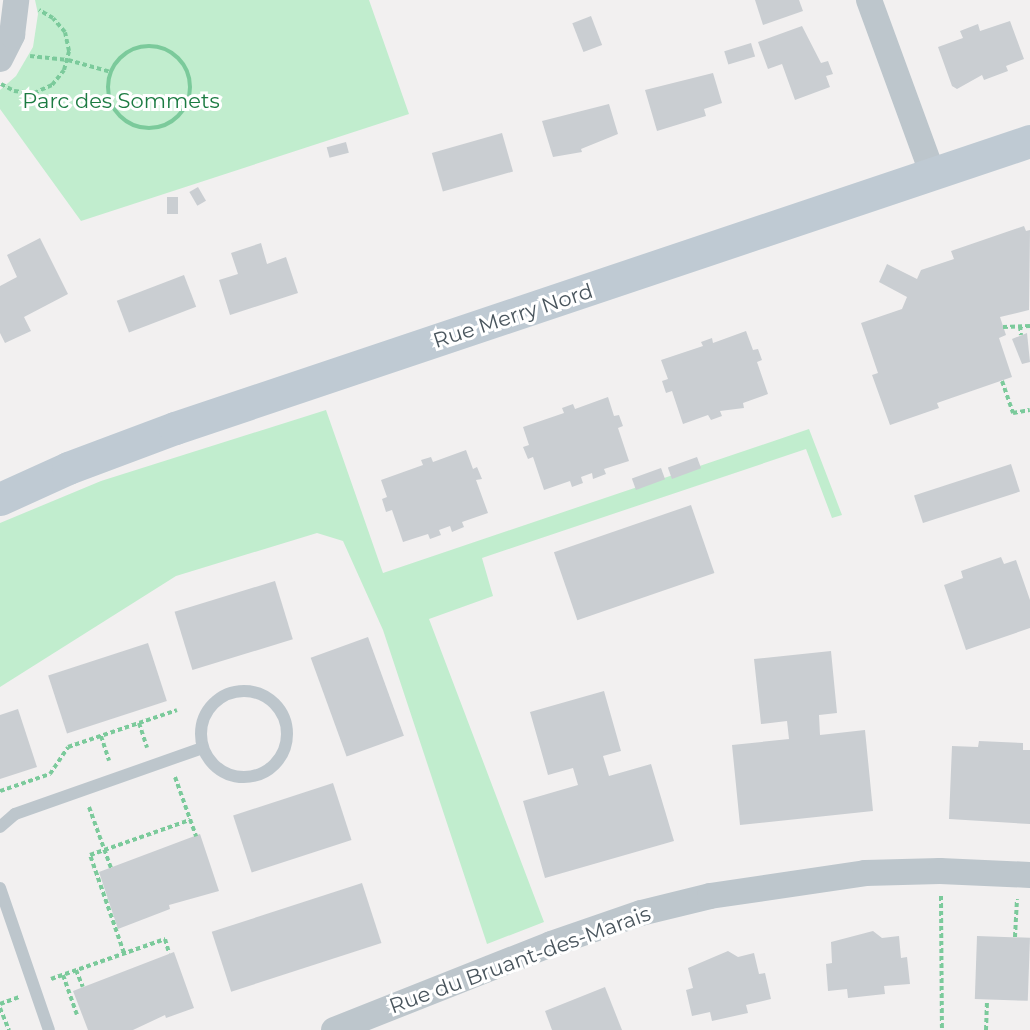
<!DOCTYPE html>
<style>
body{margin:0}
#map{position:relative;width:1030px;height:1030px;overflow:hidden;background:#f2f0f0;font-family:Montserrat,sans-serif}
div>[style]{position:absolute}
.green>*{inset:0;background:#c1edce}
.building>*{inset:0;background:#caced2;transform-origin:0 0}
.path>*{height:4px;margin-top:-2px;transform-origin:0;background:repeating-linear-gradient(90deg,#7bca9b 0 4.5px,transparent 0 7.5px)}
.path>.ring{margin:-2px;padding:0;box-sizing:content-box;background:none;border:4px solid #7bca9b;border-radius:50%}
.lane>*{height:12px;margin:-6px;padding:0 6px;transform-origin:6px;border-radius:6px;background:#bdc6cc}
.lane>.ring{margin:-6px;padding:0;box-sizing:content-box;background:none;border:12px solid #bdc6cc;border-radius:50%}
.street>*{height:26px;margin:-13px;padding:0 13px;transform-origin:13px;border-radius:13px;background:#bdc6cc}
.secondary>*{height:33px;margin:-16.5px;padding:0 16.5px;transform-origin:16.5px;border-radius:16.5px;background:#bfcad3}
span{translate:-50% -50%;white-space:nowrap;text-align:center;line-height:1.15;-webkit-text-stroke:6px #fff;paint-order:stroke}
.park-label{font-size:21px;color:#1c7b42}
.street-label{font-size:21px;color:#49555d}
</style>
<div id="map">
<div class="green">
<div style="clip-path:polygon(35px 0,369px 0,409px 114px,81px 221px,0 109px,0 90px,16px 76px,33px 47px,38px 14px)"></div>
<div style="clip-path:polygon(326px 410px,383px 573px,809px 429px,842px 515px,832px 518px,806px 449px,482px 558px,493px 596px,429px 619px,544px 922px,487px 944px,383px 630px,343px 541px,317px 533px,176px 576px,0 687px,0 523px,101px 481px)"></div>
</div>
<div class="building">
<div style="clip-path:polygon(755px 0,799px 0,803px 11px,763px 25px)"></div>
<div style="left:591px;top:16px;width:31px;height:20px;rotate:69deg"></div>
<div style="clip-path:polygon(1010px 21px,1024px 59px,1006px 66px,1008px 71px,984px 80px,982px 75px,957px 89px,952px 86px,938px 47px,963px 38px,960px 31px,978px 24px,980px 31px)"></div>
<div style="clip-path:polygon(802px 26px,821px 63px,828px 61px,833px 74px,826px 76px,830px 87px,795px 100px,782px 64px,768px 69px,758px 42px)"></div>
<div style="left:751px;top:43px;width:14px;height:28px;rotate:73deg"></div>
<div style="clip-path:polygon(713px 73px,722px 103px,704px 109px,706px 116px,657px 131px,645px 90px)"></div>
<div style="clip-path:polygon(609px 104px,618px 134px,581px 149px,582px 152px,553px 157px,542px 121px)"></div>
<div style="left:502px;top:133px;width:40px;height:73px;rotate:74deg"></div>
<div style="left:346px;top:142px;width:11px;height:20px;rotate:75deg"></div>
<div style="left:198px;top:187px;width:16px;height:10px;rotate:60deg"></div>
<div style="left:167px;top:197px;width:11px;height:17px"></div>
<div style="clip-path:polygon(1024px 226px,1026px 231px,1030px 230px,1029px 310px,1000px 317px,1006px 335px,999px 338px,1012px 377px,937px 403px,939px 408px,890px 425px,872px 375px,878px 373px,861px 323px,902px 309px,907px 297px,879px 282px,887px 264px,917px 279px,921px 270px,954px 259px,951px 251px)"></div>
<div style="clip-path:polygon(40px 238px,68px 294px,24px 317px,31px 331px,5px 343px,0 333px,0 286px,17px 277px,7px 255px)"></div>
<div style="clip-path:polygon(261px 243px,267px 264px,286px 257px,298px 293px,230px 315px,219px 280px,238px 274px,231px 253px)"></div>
<div style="left:184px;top:275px;width:34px;height:72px;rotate:69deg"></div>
<div style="clip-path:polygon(746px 331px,753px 350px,758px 349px,762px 360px,757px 362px,768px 394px,743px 403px,744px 408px,720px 411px,722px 416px,711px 420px,708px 415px,683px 424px,672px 391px,666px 393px,662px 381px,668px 379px,661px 360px,703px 346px,701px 342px,712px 338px,713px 343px)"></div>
<div style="clip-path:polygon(1027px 333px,1030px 362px,1022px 364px,1012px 339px)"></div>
<div style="clip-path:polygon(608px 397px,614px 416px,619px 415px,623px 426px,618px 428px,629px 461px,604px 469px,606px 474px,593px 479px,592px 473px,581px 477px,583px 483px,572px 487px,570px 481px,544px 490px,533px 457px,528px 459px,523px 447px,529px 445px,523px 427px,564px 413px,562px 408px,573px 404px,575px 409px)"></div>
<div style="clip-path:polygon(466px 450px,473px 469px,477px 467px,482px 479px,476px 480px,488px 513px,462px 522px,464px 527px,452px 532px,450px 526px,439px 530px,441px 535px,430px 539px,428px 534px,403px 542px,392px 510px,386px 512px,382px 499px,387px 497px,381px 480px,423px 465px,421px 460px,431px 457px,433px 462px)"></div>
<div style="left:697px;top:457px;width:12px;height:31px;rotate:70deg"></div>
<div style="left:1011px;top:464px;width:29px;height:102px;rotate:72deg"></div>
<div style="left:661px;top:468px;width:12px;height:31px;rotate:70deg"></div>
<div style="left:691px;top:505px;width:72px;height:145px;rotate:71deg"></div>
<div style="clip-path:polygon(1001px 557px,1004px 564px,1016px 560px,1030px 600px,1030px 628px,966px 650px,944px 585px,963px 578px,961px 571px)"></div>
<div style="left:275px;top:581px;width:61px;height:105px;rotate:73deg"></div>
<div style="left:368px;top:637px;width:105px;height:61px;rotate:70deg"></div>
<div style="left:148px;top:643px;width:61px;height:105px;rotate:72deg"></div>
<div style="clip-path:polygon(831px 651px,837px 713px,819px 715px,820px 735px,865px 730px,873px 811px,740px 825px,732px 745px,789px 739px,787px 721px,761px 724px,754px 659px)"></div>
<div style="clip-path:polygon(604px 691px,621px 751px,603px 756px,609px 776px,651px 764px,674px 841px,545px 878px,523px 801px,578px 785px,573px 768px,548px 775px,530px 712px)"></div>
<div style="clip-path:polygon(18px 709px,37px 767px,0 779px,0 715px)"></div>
<div style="clip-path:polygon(979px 741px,1023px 743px,1023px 750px,1030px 750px,1030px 824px,949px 819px,952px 746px,978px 747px)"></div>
<div style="left:333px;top:783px;width:60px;height:105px;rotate:72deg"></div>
<div style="clip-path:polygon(200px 834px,219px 891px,169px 905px,170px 909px,118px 929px,99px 872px)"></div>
<div style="left:362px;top:883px;width:63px;height:158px;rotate:72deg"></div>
<div style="clip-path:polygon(873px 931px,882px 938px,899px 936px,901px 958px,907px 957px,910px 984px,884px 986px,885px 994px,848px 998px,847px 989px,828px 991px,826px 964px,832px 963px,831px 942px)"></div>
<div style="left:977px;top:936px;width:53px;height:63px;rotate:2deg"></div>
<div style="clip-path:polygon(728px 951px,738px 957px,754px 953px,759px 974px,765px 973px,771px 999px,746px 1005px,748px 1013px,712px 1021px,710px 1012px,692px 1016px,686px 990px,693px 988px,688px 968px)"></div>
<div style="clip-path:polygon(174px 952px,194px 1008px,166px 1018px,165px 1015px,133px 1030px,88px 1030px,73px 991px)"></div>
<div style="clip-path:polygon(605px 987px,622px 1030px,552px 1030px,545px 1011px)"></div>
</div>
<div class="path">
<div class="ring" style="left:108px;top:46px;width:78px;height:78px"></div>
<div style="left:30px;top:56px;width:38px;rotate:6deg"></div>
<div style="left:68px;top:60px;width:45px;rotate:15.6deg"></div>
<div style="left:1px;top:84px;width:15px;rotate:28deg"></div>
<div style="left:14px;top:91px;width:20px;rotate:6deg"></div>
<div style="left:34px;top:93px;width:20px;rotate:-24deg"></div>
<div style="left:52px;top:85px;width:19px;rotate:-51deg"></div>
<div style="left:64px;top:70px;width:20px;rotate:-75deg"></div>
<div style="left:69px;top:51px;width:19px;rotate:-102deg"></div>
<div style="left:65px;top:32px;width:18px;rotate:-131deg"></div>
<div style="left:53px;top:18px;width:16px;rotate:-150deg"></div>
<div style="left:1020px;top:326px;width:9px;rotate:84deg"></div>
<div style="left:1003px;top:327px;width:27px;rotate:-2deg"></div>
<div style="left:1002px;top:381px;width:34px;rotate:71deg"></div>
<div style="left:1013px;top:413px;width:17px;rotate:-10deg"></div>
<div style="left:139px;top:723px;width:26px;rotate:72deg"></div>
<div style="left:101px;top:736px;width:26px;rotate:72deg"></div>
<div style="left:175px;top:777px;width:63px;rotate:70.4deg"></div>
<div style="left:0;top:791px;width:53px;rotate:-18.8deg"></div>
<div style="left:50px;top:774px;width:32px;rotate:-56deg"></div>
<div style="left:68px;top:747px;width:115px;rotate:-18.7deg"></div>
<div style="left:89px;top:807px;width:65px;rotate:70.2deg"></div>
<div style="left:941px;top:896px;width:134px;rotate:89.6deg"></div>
<div style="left:1015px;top:937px;width:38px;rotate:-87deg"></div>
<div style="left:124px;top:953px;width:104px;rotate:-109.1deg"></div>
<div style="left:90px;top:855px;width:106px;rotate:-19.3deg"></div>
<div style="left:76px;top:970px;width:18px;rotate:68deg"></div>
<div style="left:63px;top:975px;width:42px;rotate:70.7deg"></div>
<div style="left:51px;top:979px;width:121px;rotate:-19.3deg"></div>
<div style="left:165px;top:939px;width:15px;rotate:74deg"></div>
<div style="left:0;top:1004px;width:20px;rotate:-20deg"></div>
<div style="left:0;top:1008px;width:24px;rotate:68deg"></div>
<div style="left:986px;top:1030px;width:30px;rotate:-88deg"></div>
</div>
<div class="lane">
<div class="ring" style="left:201px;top:691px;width:74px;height:74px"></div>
<div style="left:0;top:827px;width:20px;rotate:-41deg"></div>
<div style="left:15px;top:814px;width:198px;rotate:-19.4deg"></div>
<div style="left:0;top:888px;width:150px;rotate:71deg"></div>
</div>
<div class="street">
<div style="left:869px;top:0;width:186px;rotate:69.9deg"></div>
<div style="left:0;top:59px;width:27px;rotate:-63deg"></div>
<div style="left:12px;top:35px;width:35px;rotate:-83deg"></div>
<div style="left:334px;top:1030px;width:233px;rotate:-21.6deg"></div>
<div style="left:551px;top:944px;width:95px;rotate:-19deg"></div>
<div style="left:641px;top:913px;width:71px;rotate:-13.8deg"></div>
<div style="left:710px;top:896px;width:157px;rotate:-8.4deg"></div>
<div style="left:865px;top:873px;width:75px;rotate:-1.5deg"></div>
<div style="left:940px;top:871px;width:90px;rotate:2.5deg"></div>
</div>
<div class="secondary">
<div style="left:0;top:499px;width:75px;rotate:-24.5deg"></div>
<div style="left:68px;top:468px;width:114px;rotate:-20.5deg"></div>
<div style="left:175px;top:428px;width:902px;rotate:-18.56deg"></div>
</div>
<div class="park-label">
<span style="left:121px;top:101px">Parc des Sommets</span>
</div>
<div class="street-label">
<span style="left:513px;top:316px;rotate:-18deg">Rue Merry Nord</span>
<span style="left:520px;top:960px;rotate:-20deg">Rue du Bruant-des-Marais</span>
</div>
</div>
